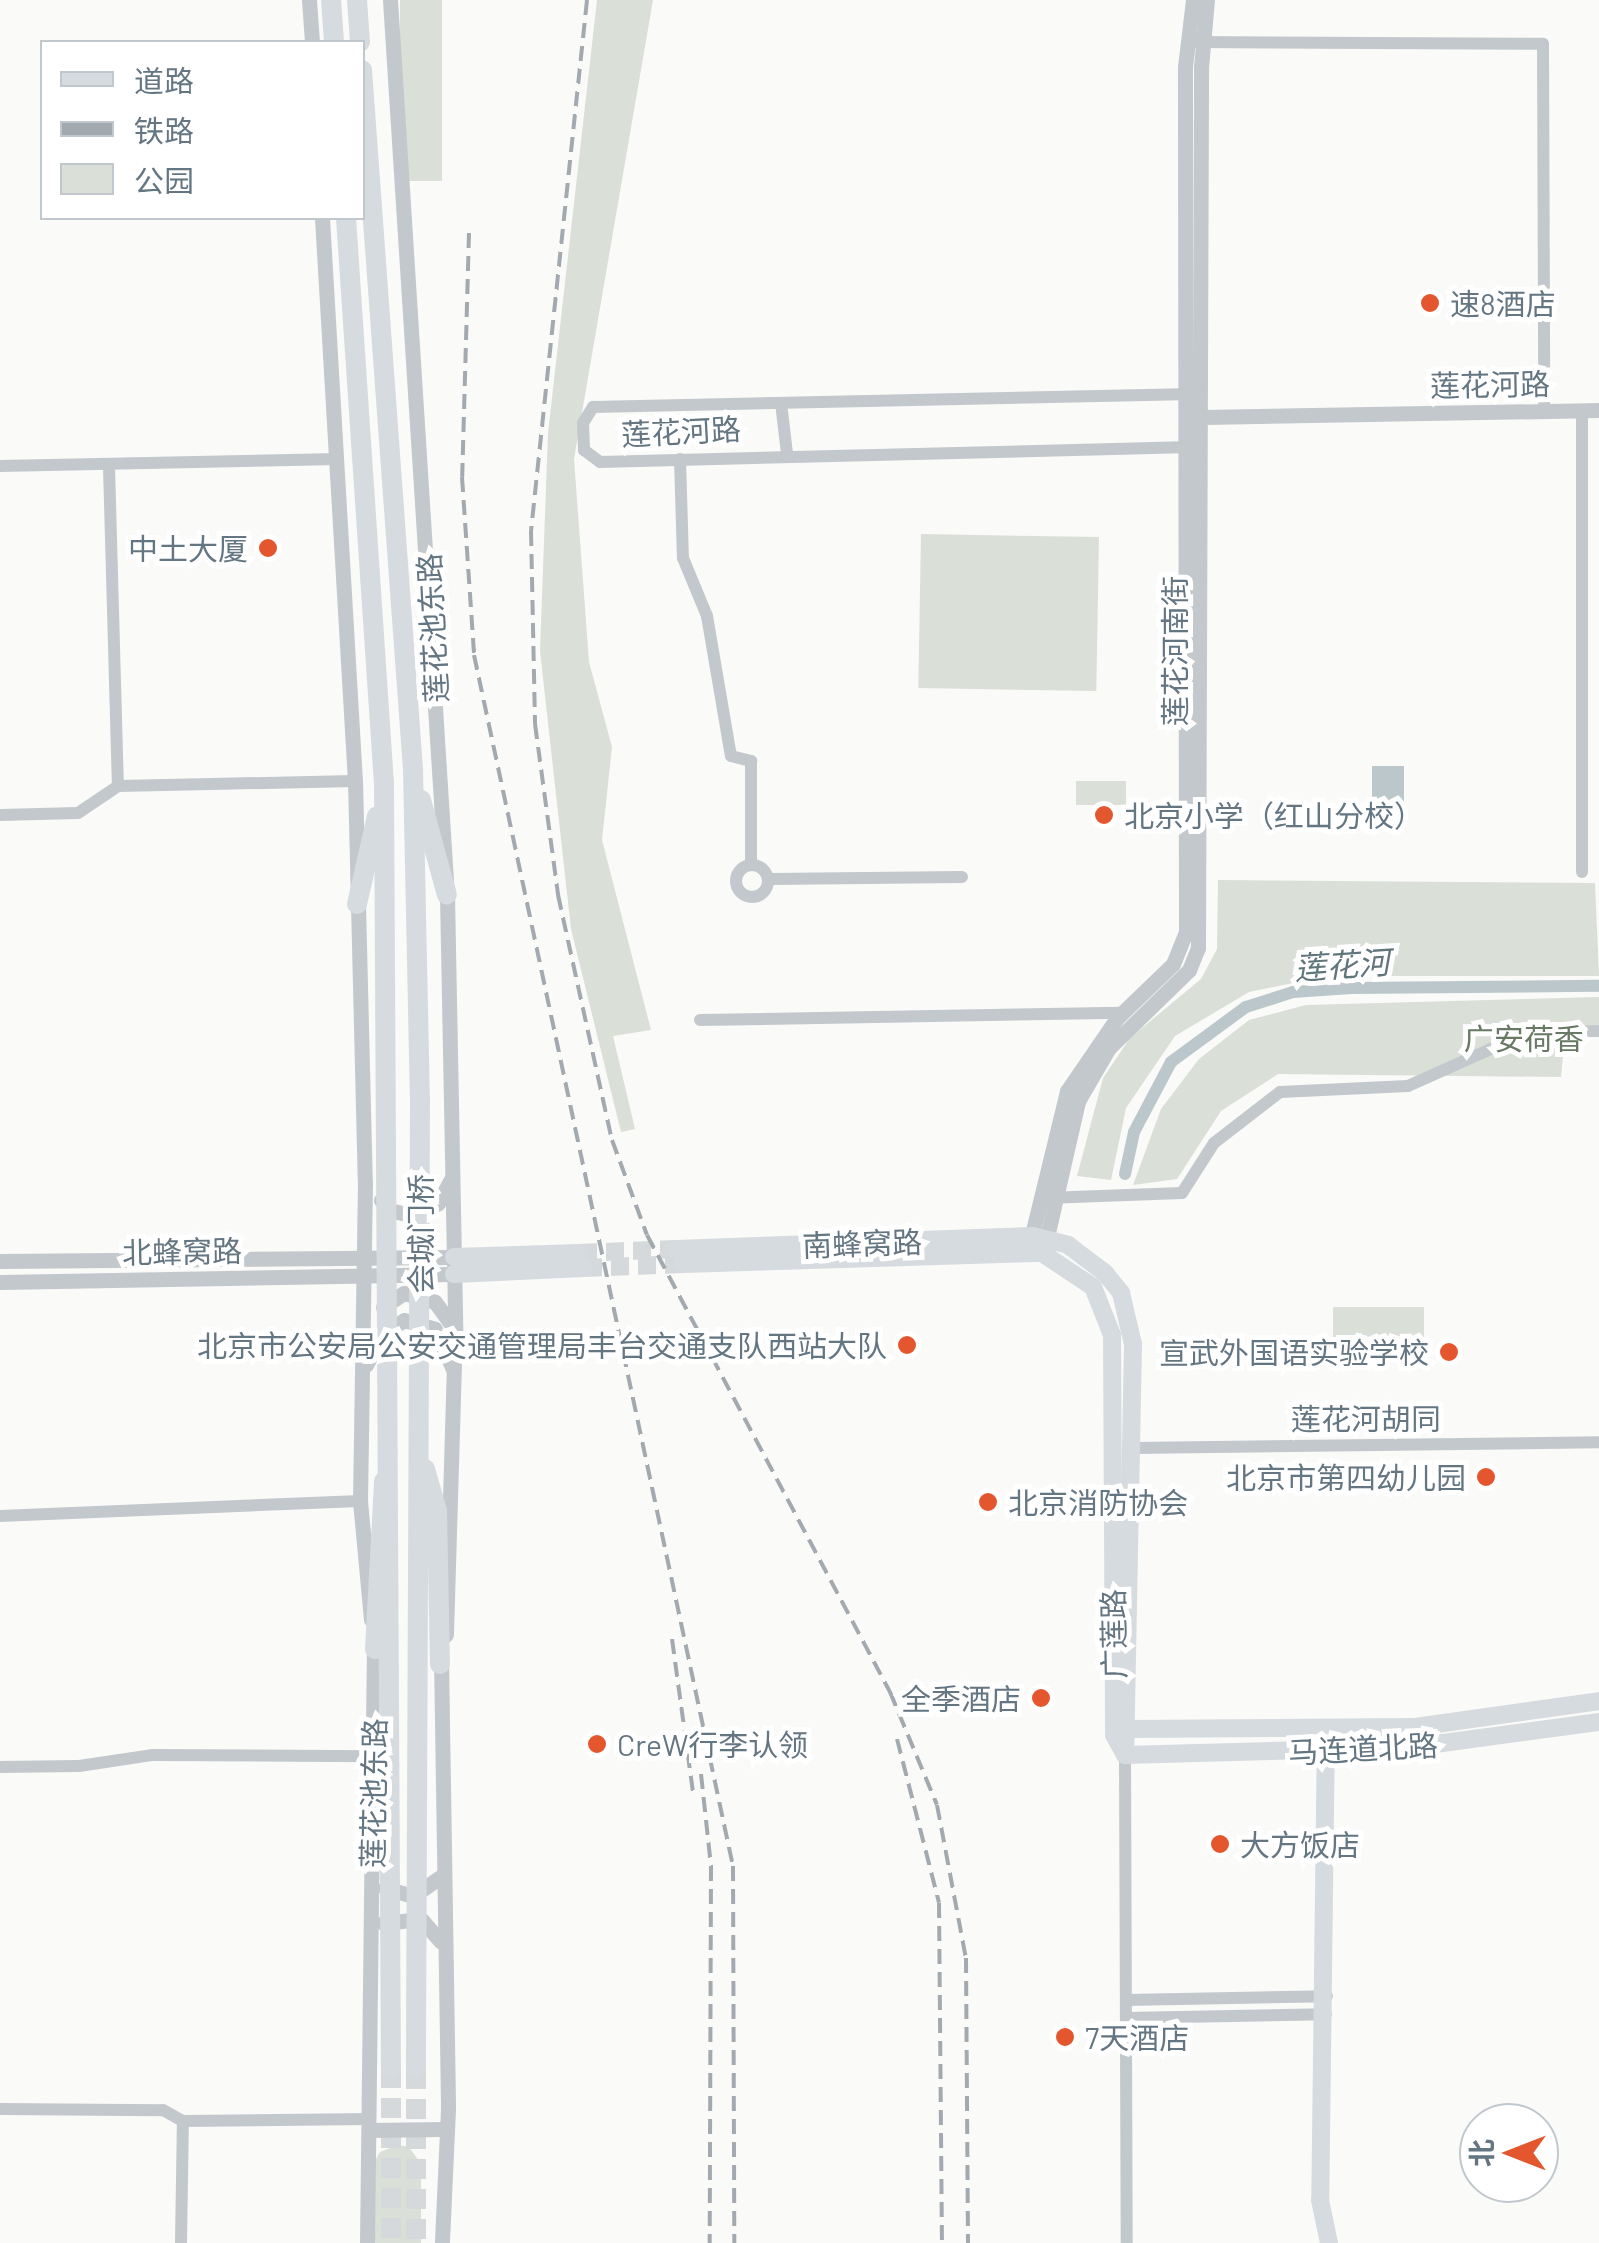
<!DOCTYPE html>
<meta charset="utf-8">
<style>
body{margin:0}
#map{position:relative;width:1599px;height:2243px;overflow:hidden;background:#fafaf8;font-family:Barlow,"Noto Sans SC",sans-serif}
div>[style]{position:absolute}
.green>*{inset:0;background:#dadfd7;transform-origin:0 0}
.water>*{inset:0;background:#bbc7cb;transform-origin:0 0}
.canal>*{height:12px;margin:-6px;padding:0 6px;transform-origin:6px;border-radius:6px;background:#bbc7cb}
.secondary-tunnel>*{height:18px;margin-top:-9px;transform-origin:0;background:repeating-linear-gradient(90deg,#d5d9db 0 18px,transparent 0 27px)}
.trunk-tunnel>*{height:20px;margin-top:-10px;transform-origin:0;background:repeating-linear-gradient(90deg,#d5d9db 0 20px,transparent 0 30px)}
.minor>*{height:12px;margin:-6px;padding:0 6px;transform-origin:6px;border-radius:6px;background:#c3c8cc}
.minor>.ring{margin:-6px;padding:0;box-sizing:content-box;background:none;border:12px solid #c3c8cc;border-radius:50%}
.tertiary>*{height:15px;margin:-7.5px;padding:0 7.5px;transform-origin:7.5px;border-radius:7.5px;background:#c3c8cc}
.secondary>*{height:18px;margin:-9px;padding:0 9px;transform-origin:9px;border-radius:9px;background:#d6dbdf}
.trunk>*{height:20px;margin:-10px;padding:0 10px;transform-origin:10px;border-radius:10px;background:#d6dbdf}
.rail>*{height:4px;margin-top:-2px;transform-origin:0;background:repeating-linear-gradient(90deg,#a2aab0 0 15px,transparent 0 23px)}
.dots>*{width:28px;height:28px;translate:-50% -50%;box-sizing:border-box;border:5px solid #fff;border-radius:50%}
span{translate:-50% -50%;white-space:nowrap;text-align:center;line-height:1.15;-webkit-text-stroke:10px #fff;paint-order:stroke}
.poi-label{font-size:30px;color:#657683}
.left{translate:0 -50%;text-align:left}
.right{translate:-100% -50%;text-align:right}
.street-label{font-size:30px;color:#657683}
.park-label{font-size:30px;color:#687a64}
.water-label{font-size:32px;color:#60757c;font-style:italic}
.legend{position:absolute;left:40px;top:40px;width:325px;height:180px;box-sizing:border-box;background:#fff;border:2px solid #c1c8cd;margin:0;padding:12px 18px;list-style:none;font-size:30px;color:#657683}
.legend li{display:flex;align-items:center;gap:20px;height:50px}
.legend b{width:50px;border:2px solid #c1c8cd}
.north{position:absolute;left:1459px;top:2103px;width:100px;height:100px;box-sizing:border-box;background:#fff;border:2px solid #c1c8cd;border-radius:50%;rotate:270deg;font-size:28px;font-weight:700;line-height:40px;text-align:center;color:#657683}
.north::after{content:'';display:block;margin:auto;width:35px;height:45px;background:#e4572e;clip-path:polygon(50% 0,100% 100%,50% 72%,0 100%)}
</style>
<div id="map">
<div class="green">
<div style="left:400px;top:0;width:42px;height:181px"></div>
<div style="clip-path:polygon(597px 0,653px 0,574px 459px,589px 662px,612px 747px,602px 840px,651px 1030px,613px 1036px,635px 1129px,621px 1132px,571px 929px,540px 651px,548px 433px)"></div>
<div style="left:921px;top:534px;width:178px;height:154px;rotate:1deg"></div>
<div style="left:1076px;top:781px;width:50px;height:24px"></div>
<div style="clip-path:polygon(1218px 880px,1595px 883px,1599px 976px,1327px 976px,1249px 992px,1175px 1036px,1126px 1108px,1111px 1180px,1077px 1176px,1103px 1078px,1130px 1038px,1201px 979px,1217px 949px)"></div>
<div style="clip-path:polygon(1599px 997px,1599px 1025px,1566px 1026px,1561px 1077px,1278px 1074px,1221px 1111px,1177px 1179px,1133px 1185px,1161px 1109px,1199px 1059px,1249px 1020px,1306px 1005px)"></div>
<div style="left:1333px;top:1307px;width:91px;height:53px"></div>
<div style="clip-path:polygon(398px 2145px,409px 2147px,421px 2164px,421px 2243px,374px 2243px,373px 2164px,380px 2152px)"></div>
</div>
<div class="water">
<div style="left:1404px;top:766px;width:43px;height:32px;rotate:90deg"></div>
</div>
<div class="canal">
<div style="left:1125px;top:1174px;width:43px;rotate:-77.9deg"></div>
<div style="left:1134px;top:1132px;width:79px;rotate:-62.1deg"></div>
<div style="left:1171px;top:1062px;width:93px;rotate:-36.3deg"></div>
<div style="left:1246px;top:1007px;width:49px;rotate:-17.7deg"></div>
<div style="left:1293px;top:992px;width:58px;rotate:-3.9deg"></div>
<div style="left:1351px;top:988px;width:248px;rotate:-0.5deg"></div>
</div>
<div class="secondary-tunnel">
<div style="left:579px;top:1253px;width:97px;rotate:-2.4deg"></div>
<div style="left:584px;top:1268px;width:99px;rotate:-2.3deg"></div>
</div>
<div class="trunk-tunnel">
<div style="left:391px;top:2068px;width:175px;rotate:90deg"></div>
<div style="left:416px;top:2069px;width:174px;rotate:90deg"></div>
</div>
<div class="minor">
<div style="left:1195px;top:42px;width:348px;rotate:0.3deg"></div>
<div style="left:1543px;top:44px;width:366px;rotate:89.8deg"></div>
<div style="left:781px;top:403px;width:50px;rotate:83.2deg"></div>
<div style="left:1191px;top:447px;width:591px;rotate:178.55deg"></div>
<div style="left:600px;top:462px;width:20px;rotate:-143deg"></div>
<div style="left:584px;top:450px;width:27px;rotate:-92deg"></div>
<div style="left:583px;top:423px;width:19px;rotate:-58deg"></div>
<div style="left:593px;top:407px;width:600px;rotate:-1.24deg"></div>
<div style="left:680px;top:459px;width:99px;rotate:88.3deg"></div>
<div style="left:683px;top:558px;width:63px;rotate:67.5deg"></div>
<div style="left:707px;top:616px;width:142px;rotate:80.3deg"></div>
<div style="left:731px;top:756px;width:21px;rotate:14deg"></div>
<div style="left:751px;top:761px;width:103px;rotate:90deg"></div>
<div style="left:0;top:466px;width:338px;rotate:-1.2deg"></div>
<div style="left:109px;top:467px;width:319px;rotate:88.4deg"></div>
<div style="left:118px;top:786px;width:237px;rotate:-1.2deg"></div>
<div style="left:0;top:815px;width:78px;rotate:-1.5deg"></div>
<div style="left:78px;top:813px;width:48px;rotate:-34deg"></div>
<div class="ring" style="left:736px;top:865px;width:20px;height:20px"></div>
<div style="left:1582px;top:872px;width:461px;rotate:-90deg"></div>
<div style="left:769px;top:879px;width:193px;rotate:-0.6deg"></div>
<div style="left:700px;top:1020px;width:422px;rotate:-1deg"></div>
<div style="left:1046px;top:1198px;width:136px;rotate:-2.1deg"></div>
<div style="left:1182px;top:1193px;width:59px;rotate:-57.4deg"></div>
<div style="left:1214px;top:1143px;width:83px;rotate:-37.7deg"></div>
<div style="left:1280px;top:1092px;width:128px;rotate:-2.7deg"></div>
<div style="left:1408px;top:1086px;width:133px;rotate:-24.1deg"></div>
<div style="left:1529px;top:1032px;width:70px;rotate:-0.8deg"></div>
<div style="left:1133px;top:1448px;width:466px;rotate:-0.7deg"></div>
<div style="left:0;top:1516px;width:360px;rotate:-2.4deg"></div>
<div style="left:1125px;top:1755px;width:488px;rotate:89.8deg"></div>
<div style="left:0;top:1767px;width:79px;rotate:-0.7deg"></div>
<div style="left:79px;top:1766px;width:75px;rotate:-8.5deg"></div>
<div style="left:153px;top:1755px;width:221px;rotate:0.3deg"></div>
<div style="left:1126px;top:2000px;width:201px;rotate:-1.1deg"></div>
<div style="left:1126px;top:2018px;width:200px;rotate:-1.1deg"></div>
<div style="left:0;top:2109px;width:163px;rotate:0.4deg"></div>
<div style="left:163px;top:2110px;width:23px;rotate:29deg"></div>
<div style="left:183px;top:2121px;width:187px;rotate:-0.6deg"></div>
<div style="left:181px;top:2243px;width:122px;rotate:-89.1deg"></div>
</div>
<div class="tertiary">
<div style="left:309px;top:0;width:42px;rotate:85.9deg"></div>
<div style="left:390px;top:0;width:897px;rotate:86.36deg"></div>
<div style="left:447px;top:895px;width:435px;rotate:88.9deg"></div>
<div style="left:455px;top:1330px;width:305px;rotate:91.7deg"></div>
<div style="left:322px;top:218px;width:564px;rotate:86.65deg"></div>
<div style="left:355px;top:781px;width:401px;rotate:88.6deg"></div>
<div style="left:365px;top:1182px;width:319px;rotate:90.9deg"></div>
<div style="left:360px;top:1501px;width:119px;rotate:84.7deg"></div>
<div style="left:1203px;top:417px;width:396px;rotate:-1deg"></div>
<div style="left:381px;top:1200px;width:13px;rotate:51deg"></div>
<div style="left:389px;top:1210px;width:27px;rotate:13deg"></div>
<div style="left:415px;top:1216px;width:26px;rotate:-29deg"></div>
<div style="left:438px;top:1203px;width:26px;rotate:-61deg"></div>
<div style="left:1029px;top:1247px;width:161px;rotate:-76.3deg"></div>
<div style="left:1067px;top:1091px;width:88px;rotate:-55.6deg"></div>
<div style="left:1117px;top:1018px;width:78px;rotate:-44deg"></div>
<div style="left:1173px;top:964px;width:35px;rotate:-68deg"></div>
<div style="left:1186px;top:932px;width:865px;rotate:-90.07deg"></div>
<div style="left:1185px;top:67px;width:67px;rotate:-83.2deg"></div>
<div style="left:1044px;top:1250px;width:153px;rotate:-77.1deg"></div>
<div style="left:1078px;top:1101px;width:61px;rotate:-59.7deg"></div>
<div style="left:1109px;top:1048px;width:112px;rotate:-44.3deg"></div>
<div style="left:1189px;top:970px;width:24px;rotate:-68deg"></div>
<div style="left:1198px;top:948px;width:880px;rotate:-89.8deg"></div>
<div style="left:1201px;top:68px;width:68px;rotate:-85deg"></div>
<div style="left:0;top:1261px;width:454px;rotate:-0.5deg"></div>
<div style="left:0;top:1282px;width:454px;rotate:-1deg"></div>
<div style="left:383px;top:1307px;width:25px;rotate:-34deg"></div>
<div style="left:404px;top:1293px;width:32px;rotate:16deg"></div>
<div style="left:435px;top:1302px;width:34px;rotate:54deg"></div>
<div style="left:366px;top:1365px;width:35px;rotate:-63deg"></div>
<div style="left:382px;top:1334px;width:26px;rotate:-32deg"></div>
<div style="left:404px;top:1320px;width:32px;rotate:16deg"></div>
<div style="left:435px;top:1329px;width:44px;rotate:65.8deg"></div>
<div style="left:441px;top:1658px;width:451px;rotate:89.1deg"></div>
<div style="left:448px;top:2109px;width:134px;rotate:92.6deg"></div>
<div style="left:385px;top:1888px;width:29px;rotate:16deg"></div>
<div style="left:413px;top:1896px;width:33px;rotate:-35deg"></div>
<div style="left:383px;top:1923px;width:38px;rotate:-6deg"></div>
<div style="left:421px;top:1919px;width:30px;rotate:49deg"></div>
<div style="left:369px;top:2130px;width:73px;rotate:-0.8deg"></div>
<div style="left:367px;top:2243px;width:601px;rotate:-89.33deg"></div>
</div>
<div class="secondary">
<div style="left:676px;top:1249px;width:357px;rotate:-2.1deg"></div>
<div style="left:1033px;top:1236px;width:36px;rotate:14deg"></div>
<div style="left:1068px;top:1245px;width:46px;rotate:37.1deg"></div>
<div style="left:1105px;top:1273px;width:26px;rotate:51deg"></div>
<div style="left:1121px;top:1293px;width:52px;rotate:76.8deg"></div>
<div style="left:1133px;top:1344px;width:411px;rotate:91.1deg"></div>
<div style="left:454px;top:1257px;width:125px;rotate:-1.8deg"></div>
<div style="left:683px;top:1264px;width:359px;rotate:-1.8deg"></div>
<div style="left:1042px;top:1253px;width:61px;rotate:33.7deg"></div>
<div style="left:1093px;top:1287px;width:52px;rotate:68.4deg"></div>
<div style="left:1112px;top:1335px;width:400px;rotate:89.7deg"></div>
<div style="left:1114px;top:1735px;width:23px;rotate:61deg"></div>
<div style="left:454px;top:1274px;width:130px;rotate:-2.6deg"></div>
<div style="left:1130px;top:1729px;width:285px;rotate:-0.4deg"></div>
<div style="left:1415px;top:1727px;width:186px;rotate:-8deg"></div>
<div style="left:1326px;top:1729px;width:471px;rotate:90.7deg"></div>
<div style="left:1320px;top:2200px;width:44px;rotate:78.2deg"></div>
<div style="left:1125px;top:1755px;width:288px;rotate:-1.6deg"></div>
<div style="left:1413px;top:1747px;width:188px;rotate:-7.7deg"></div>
</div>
<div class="trunk">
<div style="left:331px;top:0;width:42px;rotate:85.9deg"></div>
<div style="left:357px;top:0;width:42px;rotate:85.9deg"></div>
<div style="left:362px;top:70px;width:702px;rotate:85.83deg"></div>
<div style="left:413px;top:770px;width:328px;rotate:88.8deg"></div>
<div style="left:420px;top:1098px;width:971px;rotate:90.24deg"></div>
<div style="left:346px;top:218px;width:567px;rotate:86.16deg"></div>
<div style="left:384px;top:784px;width:1284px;rotate:89.69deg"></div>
<div style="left:421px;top:800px;width:98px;rotate:74.7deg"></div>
<div style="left:357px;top:904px;width:90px;rotate:-77.2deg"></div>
<div style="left:425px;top:1469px;width:44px;rotate:74.1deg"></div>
<div style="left:437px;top:1511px;width:153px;rotate:88.9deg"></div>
<div style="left:375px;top:1649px;width:168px;rotate:-86.9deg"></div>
</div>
<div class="rail">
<div style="left:587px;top:0;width:534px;rotate:96.02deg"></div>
<div style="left:531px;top:531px;width:193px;rotate:88.8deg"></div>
<div style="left:535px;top:724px;width:173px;rotate:82.3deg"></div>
<div style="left:558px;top:895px;width:251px;rotate:77.6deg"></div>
<div style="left:612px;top:1140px;width:101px;rotate:69.8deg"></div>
<div style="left:647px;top:1235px;width:518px;rotate:62deg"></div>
<div style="left:890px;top:1692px;width:122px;rotate:67.4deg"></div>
<div style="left:937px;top:1805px;width:156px;rotate:79.3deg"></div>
<div style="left:966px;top:1958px;width:285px;rotate:89.6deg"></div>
<div style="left:469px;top:233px;width:244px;rotate:91.6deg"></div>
<div style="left:462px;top:477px;width:178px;rotate:86.1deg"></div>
<div style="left:474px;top:655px;width:1238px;rotate:77.93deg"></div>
<div style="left:733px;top:1866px;width:377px;rotate:89.8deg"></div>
<div style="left:672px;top:1639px;width:155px;rotate:82.2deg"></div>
<div style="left:897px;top:1739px;width:169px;rotate:75.6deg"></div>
<div style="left:939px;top:1903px;width:340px;rotate:89.5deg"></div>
<div style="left:701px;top:1774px;width:93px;rotate:83.8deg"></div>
<div style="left:711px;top:1866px;width:377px;rotate:90.2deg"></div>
</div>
<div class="dots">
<div style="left:1430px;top:303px;background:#e4572e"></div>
<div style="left:268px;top:548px;background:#e4572e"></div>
<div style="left:1104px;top:815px;background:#e4572e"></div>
<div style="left:907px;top:1345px;background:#e4572e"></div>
<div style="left:1449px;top:1352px;background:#e4572e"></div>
<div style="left:1486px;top:1477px;background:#e4572e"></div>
<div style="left:988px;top:1502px;background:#e4572e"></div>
<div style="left:1041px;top:1698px;background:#e4572e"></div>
<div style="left:597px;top:1744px;background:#e4572e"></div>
<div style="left:1220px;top:1844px;background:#e4572e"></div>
<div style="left:1065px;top:2037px;background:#e4572e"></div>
</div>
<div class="poi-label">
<span class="left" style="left:1450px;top:303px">速8酒店</span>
<span class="right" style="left:248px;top:548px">中土大厦</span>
<span class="left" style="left:1124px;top:815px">北京小学（红山分校）</span>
<span class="right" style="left:887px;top:1345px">北京市公安局公安交通管理局丰台交通支队西站大队</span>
<span class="right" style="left:1429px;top:1352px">宣武外国语实验学校</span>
<span class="right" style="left:1466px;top:1477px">北京市第四幼儿园</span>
<span class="left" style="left:1008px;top:1502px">北京消防协会</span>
<span class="right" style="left:1021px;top:1698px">全季酒店</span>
<span class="left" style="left:617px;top:1744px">CreW行李认领</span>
<span class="left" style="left:1240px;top:1844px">大方饭店</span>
<span class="left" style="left:1085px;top:2037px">7天酒店</span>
</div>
<div class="street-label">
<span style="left:1490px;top:384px;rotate:-1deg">莲花河路</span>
<span style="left:681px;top:431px;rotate:-3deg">莲花河路</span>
<span style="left:432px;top:628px;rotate:-93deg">莲花池东路</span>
<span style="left:1174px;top:651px;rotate:-90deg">莲花河南街</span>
<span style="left:420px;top:1234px;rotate:-90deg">会城门桥</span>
<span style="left:862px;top:1243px;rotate:-2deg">南蜂窝路</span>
<span style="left:182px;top:1251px;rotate:-1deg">北蜂窝路</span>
<span style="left:1366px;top:1418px">莲花河胡同</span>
<span style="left:1113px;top:1634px;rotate:-91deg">广莲路</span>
<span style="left:1363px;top:1748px;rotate:-3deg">马连道北路</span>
<span style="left:373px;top:1793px;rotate:-89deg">莲花池东路</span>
</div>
<div class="park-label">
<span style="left:1524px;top:1038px">广安荷香</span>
</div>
<div class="water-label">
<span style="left:1342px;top:964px;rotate:-4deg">莲花河</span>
</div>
<ul class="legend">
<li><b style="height:12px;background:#d6dbdf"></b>道路</li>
<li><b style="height:12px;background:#a2aab0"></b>铁路</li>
<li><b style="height:28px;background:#dadfd7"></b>公园</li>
</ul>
<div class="north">北</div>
</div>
